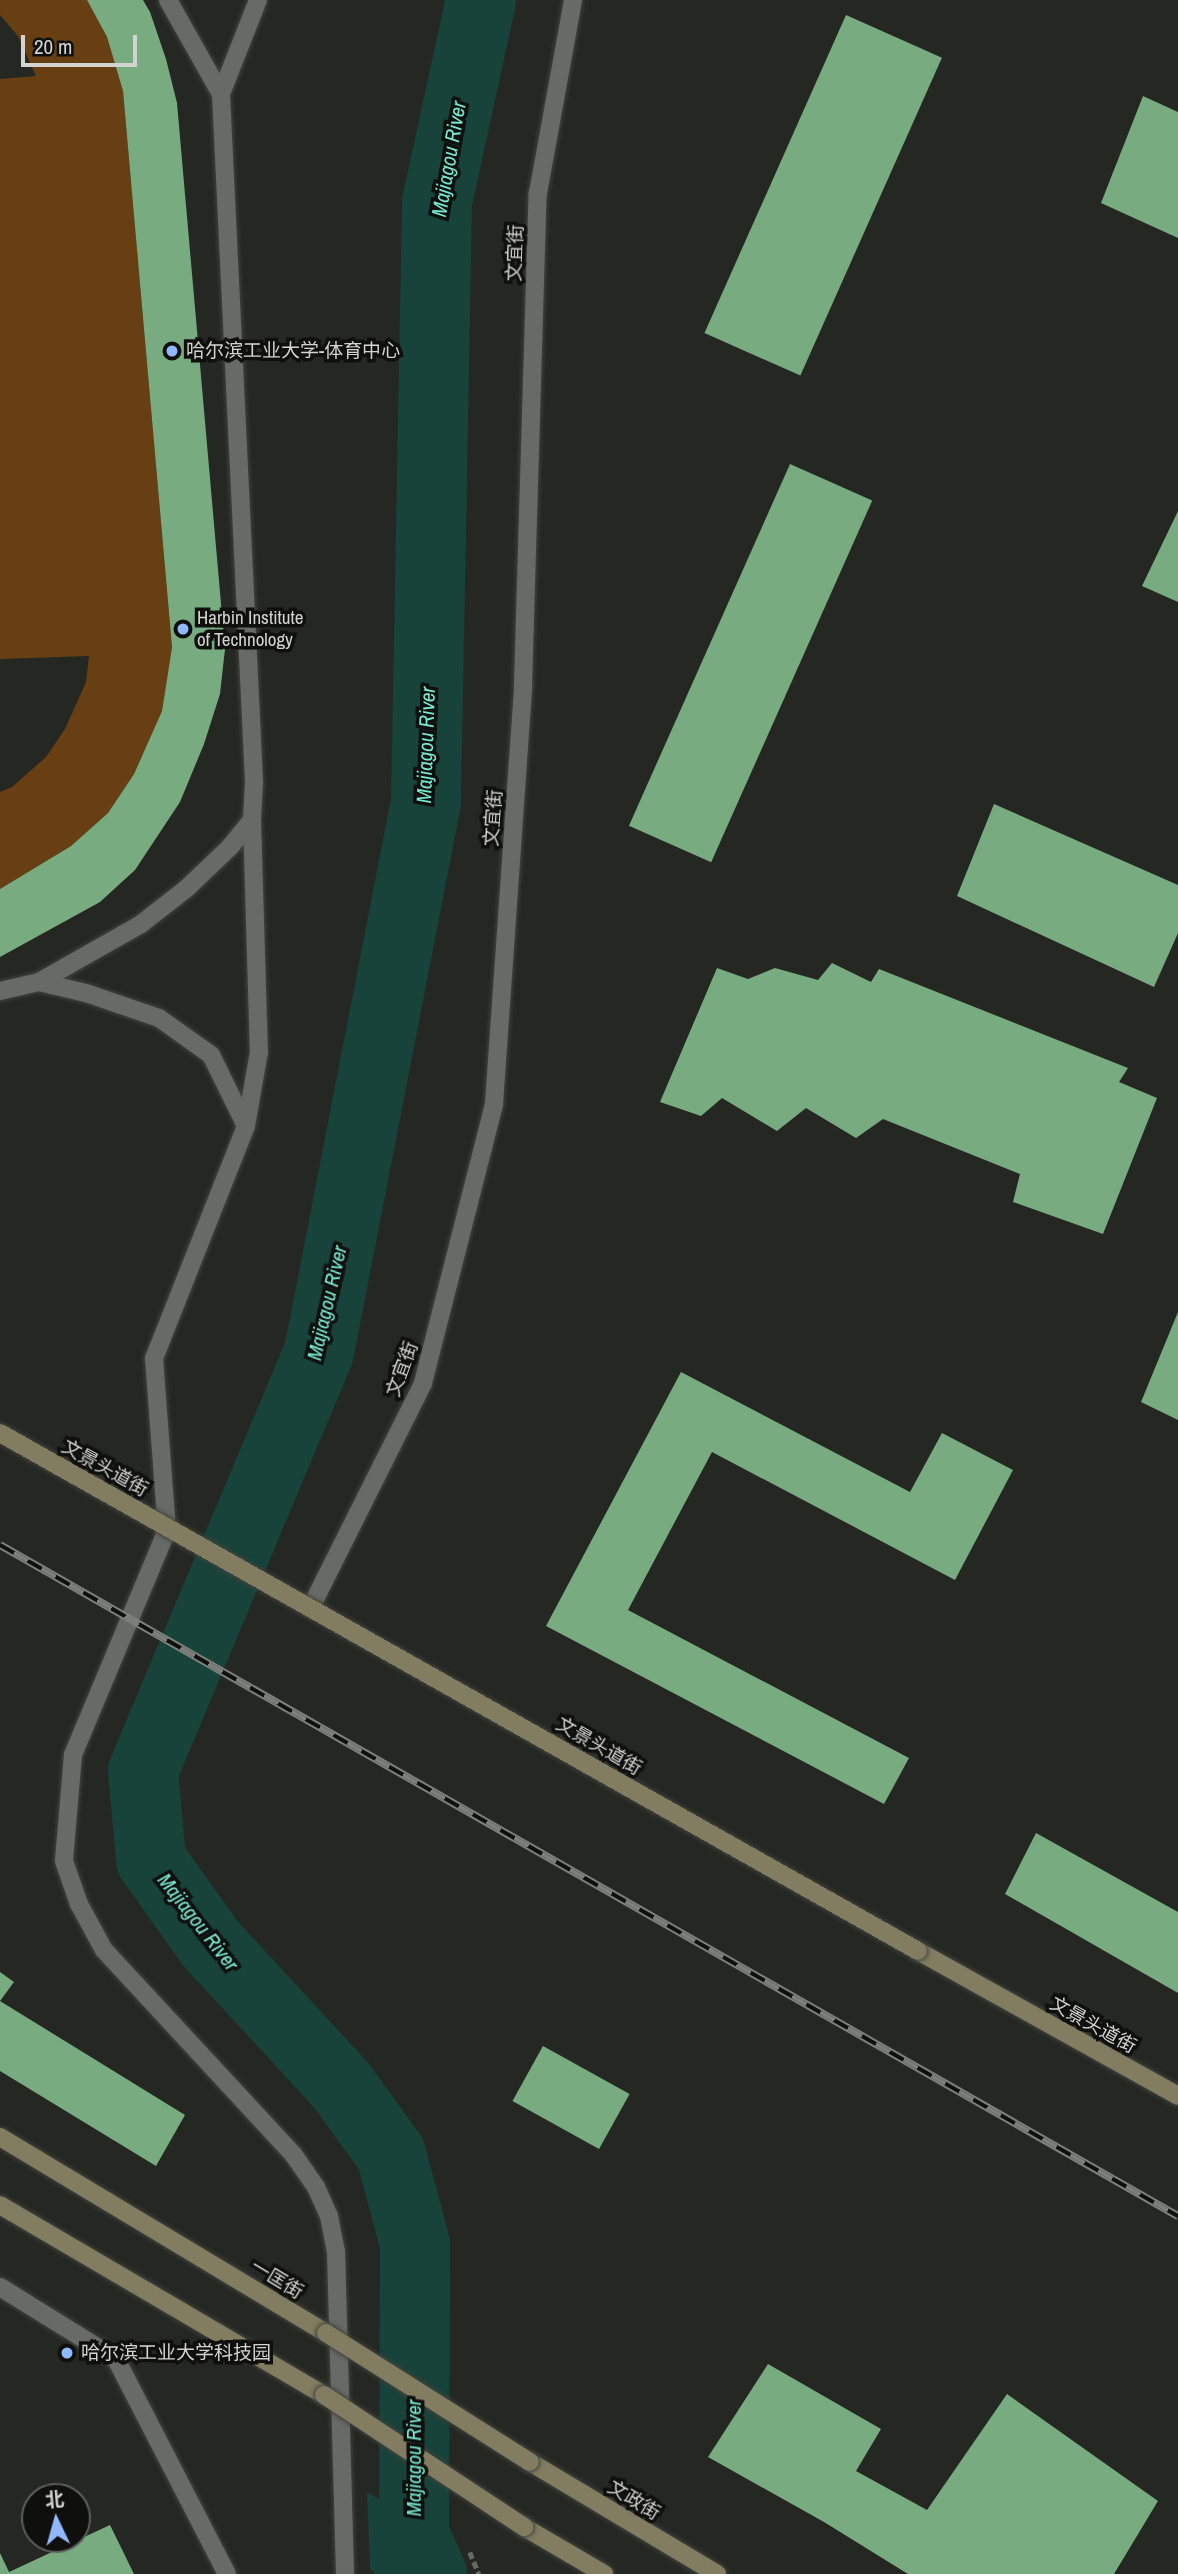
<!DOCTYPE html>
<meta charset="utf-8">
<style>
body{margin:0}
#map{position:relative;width:1178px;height:2574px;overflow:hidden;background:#252722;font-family:"Archivo Narrow","Noto Sans SC",sans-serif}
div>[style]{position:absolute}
.green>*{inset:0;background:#673f13}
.water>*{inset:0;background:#18433a}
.river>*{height:70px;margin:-35px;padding:0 35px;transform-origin:35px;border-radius:35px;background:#18433a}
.building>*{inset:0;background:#78ab7f;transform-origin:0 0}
.path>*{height:4.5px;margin-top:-2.25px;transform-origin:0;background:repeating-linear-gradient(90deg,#686965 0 7px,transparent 0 10.5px)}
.roads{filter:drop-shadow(0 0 2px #41433f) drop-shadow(0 0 2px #41433f)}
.service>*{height:18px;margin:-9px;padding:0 9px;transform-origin:9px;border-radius:9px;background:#686a65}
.minor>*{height:18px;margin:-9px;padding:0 9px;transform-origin:9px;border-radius:9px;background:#686a65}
.secondary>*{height:18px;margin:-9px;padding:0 9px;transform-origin:9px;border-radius:9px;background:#827c60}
.rail>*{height:8px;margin-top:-4px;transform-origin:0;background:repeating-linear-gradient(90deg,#0f0f0d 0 16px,#7d7f7b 0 32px);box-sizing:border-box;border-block:2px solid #7d7f7b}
.bridges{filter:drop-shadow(0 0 2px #41433f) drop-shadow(0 0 2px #41433f)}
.secondary-bridge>*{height:18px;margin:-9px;padding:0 9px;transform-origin:9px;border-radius:9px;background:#827c60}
.dots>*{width:19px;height:19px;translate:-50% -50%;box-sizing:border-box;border:4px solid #0f0f0d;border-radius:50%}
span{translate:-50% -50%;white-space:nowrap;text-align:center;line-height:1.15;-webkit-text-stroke:7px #0f0f0d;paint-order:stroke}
.street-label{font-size:19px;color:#d3d4d1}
.poi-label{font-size:19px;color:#d3d4d1}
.left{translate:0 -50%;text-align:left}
.water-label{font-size:21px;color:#76ebd1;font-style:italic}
.north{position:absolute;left:21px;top:2483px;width:70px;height:70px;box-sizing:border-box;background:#0f0f0d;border:2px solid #5d5e5b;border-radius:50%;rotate:355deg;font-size:19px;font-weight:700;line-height:28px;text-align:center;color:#d3d4d1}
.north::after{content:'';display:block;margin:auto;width:24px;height:32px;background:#90b8fd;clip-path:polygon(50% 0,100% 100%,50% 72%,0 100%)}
.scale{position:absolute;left:21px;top:35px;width:116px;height:32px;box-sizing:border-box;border:4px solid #d3d4d1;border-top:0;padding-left:9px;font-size:21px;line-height:24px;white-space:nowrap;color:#d3d4d1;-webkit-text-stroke:5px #0f0f0d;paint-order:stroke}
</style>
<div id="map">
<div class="green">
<div style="clip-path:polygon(0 0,87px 0,107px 37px,123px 91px,172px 647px,162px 711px,134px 774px,108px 813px,71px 846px,0 889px,0 792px,12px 787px,46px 757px,65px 729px,86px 682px,89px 656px,0 659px,0 79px,36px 76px,18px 36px,0 15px)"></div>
</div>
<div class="water">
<div style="clip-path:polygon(367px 2492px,452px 2543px,463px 2574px,375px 2574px,370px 2568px)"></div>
</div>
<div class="river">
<div style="left:432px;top:2574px;width:44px;rotate:-114.2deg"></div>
<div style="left:414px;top:2534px;width:290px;rotate:-89.8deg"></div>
<div style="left:415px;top:2244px;width:93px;rotate:-104.9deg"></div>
<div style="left:391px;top:2154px;width:85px;rotate:-125.9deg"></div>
<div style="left:341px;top:2085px;width:193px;rotate:-132.7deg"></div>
<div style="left:210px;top:1943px;width:102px;rotate:-125.4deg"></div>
<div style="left:151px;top:1860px;width:89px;rotate:-95.1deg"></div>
<div style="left:143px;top:1771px;width:454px;rotate:-67.2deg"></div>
<div style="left:319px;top:1352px;width:560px;rotate:-78.99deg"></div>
<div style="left:426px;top:802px;width:600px;rotate:-88.95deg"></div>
<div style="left:437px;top:202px;width:207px;rotate:-77.7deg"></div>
</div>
<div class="building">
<div style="clip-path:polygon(87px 0,143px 0,150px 12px,166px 59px,177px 103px,225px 649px,220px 694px,204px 744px,180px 802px,135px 870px,100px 902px,0 957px,0 889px,71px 846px,108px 813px,134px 774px,162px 711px,172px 647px,123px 91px,107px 37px)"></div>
<div style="left:846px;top:15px;width:105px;height:348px;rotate:24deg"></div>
<div style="clip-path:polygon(1143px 96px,1178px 112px,1178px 238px,1101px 203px)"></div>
<div style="left:790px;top:464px;width:90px;height:396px;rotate:24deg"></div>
<div style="clip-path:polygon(1178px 511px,1178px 602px,1142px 586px)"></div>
<div style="clip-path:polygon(994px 804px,1178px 885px,1178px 933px,1154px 987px,957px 896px)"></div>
<div style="clip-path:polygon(832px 963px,871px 982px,879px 969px,1128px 1068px,1119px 1082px,1157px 1098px,1103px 1234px,1013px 1202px,1020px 1174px,883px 1119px,856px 1138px,806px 1108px,777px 1131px,722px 1098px,701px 1116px,660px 1102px,717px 968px,748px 979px,775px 968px,818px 980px)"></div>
<div style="clip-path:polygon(1178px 1312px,1178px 1420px,1141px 1402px)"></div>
<div style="clip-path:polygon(681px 1372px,910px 1492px,942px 1433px,1013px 1470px,955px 1580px,712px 1452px,628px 1610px,909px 1758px,884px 1804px,546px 1626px)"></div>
<div style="clip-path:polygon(1036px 1833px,1178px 1912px,1178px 1993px,1005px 1894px)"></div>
<div style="clip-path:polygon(0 1972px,14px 1982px,0 2001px,185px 2115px,156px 2166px,0 2071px)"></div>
<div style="left:543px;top:2046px;width:99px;height:63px;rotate:29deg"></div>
<div style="clip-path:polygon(768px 2364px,881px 2429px,856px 2471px,927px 2510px,1007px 2394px,1158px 2501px,1114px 2574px,908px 2574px,824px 2522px,708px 2457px)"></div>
<div style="clip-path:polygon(110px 2525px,134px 2574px,0 2574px,0 2553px,9px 2572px)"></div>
</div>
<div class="path">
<div style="left:470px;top:2552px;width:24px;rotate:68deg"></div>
</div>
<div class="roads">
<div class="service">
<div style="left:168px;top:0;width:108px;rotate:60.6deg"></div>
<div style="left:39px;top:982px;width:117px;rotate:-29.6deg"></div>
<div style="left:141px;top:924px;width:58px;rotate:-38deg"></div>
<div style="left:187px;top:888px;width:59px;rotate:-43.6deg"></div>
<div style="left:230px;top:847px;width:35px;rotate:-51deg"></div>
</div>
<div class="minor">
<div style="left:258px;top:0;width:101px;rotate:111.5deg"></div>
<div style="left:221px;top:94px;width:689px;rotate:87.25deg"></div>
<div style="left:254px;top:782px;width:38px;rotate:93deg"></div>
<div style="left:252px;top:820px;width:232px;rotate:88.3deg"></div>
<div style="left:259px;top:1052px;width:75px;rotate:100deg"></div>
<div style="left:246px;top:1126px;width:250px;rotate:111.6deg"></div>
<div style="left:154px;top:1358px;width:172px;rotate:85.7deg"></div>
<div style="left:167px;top:1530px;width:244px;rotate:112.7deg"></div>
<div style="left:73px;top:1755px;width:106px;rotate:94.9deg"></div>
<div style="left:64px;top:1861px;width:46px;rotate:70.8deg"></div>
<div style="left:79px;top:1904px;width:52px;rotate:61.5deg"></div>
<div style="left:104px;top:1950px;width:278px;rotate:47.2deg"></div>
<div style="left:293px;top:2154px;width:40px;rotate:55.1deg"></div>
<div style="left:316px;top:2187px;width:32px;rotate:66deg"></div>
<div style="left:329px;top:2216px;width:36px;rotate:79deg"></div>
<div style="left:336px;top:2251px;width:323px;rotate:88.4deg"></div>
<div style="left:0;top:991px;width:40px;rotate:-13deg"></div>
<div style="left:39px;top:982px;width:48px;rotate:13.2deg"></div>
<div style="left:86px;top:993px;width:77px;rotate:18.9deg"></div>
<div style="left:159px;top:1018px;width:64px;rotate:35.4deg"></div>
<div style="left:211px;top:1055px;width:79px;rotate:63.8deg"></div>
<div style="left:311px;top:1607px;width:250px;rotate:-63.4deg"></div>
<div style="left:423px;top:1383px;width:288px;rotate:-75.7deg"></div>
<div style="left:494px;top:1104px;width:420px;rotate:-86deg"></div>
<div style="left:523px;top:685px;width:492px;rotate:-88.3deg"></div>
<div style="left:538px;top:193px;width:196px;rotate:-79.7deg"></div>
<div style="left:0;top:2287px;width:137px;rotate:31.8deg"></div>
<div style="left:116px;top:2359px;width:242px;rotate:62.7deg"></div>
</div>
<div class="secondary">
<div style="left:918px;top:1951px;width:298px;rotate:29.1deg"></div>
<div style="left:0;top:2137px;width:380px;rotate:31deg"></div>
<div style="left:0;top:2205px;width:376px;rotate:30.4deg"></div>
<div style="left:530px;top:2462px;width:218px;rotate:30.9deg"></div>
<div style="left:524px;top:2527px;width:93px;rotate:30.4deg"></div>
</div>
</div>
<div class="rail">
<div style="left:0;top:1545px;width:1356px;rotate:29.67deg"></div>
</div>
<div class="bridges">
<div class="secondary-bridge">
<div style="left:0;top:1433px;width:1054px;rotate:29.43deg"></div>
<div style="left:326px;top:2333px;width:241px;rotate:32.3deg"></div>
<div style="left:324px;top:2395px;width:240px;rotate:33.4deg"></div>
</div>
</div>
<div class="dots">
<div style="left:172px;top:351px;background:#90b8fd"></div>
<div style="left:183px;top:629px;background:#90b8fd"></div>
<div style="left:67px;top:2353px;background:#90b8fd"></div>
</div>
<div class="street-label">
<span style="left:515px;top:253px;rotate:-88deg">文宜街</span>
<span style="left:493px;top:818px;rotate:-86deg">文宜街</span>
<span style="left:402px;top:1369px;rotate:-70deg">文宜街</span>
<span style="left:105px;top:1468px;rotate:29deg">文景头道街</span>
<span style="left:599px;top:1746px;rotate:30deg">文景头道街</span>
<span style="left:1093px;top:2025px;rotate:29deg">文景头道街</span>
<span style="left:277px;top:2279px;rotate:31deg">一匡街</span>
<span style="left:634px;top:2500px;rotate:31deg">文政街</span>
</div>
<div class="poi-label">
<span class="left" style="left:186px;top:351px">哈尔滨工业大学-体育中心</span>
<span class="left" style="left:197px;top:629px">Harbin Institute<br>of Technology</span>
<span class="left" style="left:81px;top:2353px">哈尔滨工业大学科技园</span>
</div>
<div class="water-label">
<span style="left:449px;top:159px;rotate:-80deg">Majiagou River</span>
<span style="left:426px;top:745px;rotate:-88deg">Majiagou River</span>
<span style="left:327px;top:1303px;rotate:-77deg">Majiagou River</span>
<span style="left:198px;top:1922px;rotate:52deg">Majiagou River</span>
<span style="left:414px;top:2458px;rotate:-90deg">Majiagou River</span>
</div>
<div class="north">北</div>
<div class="scale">20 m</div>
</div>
